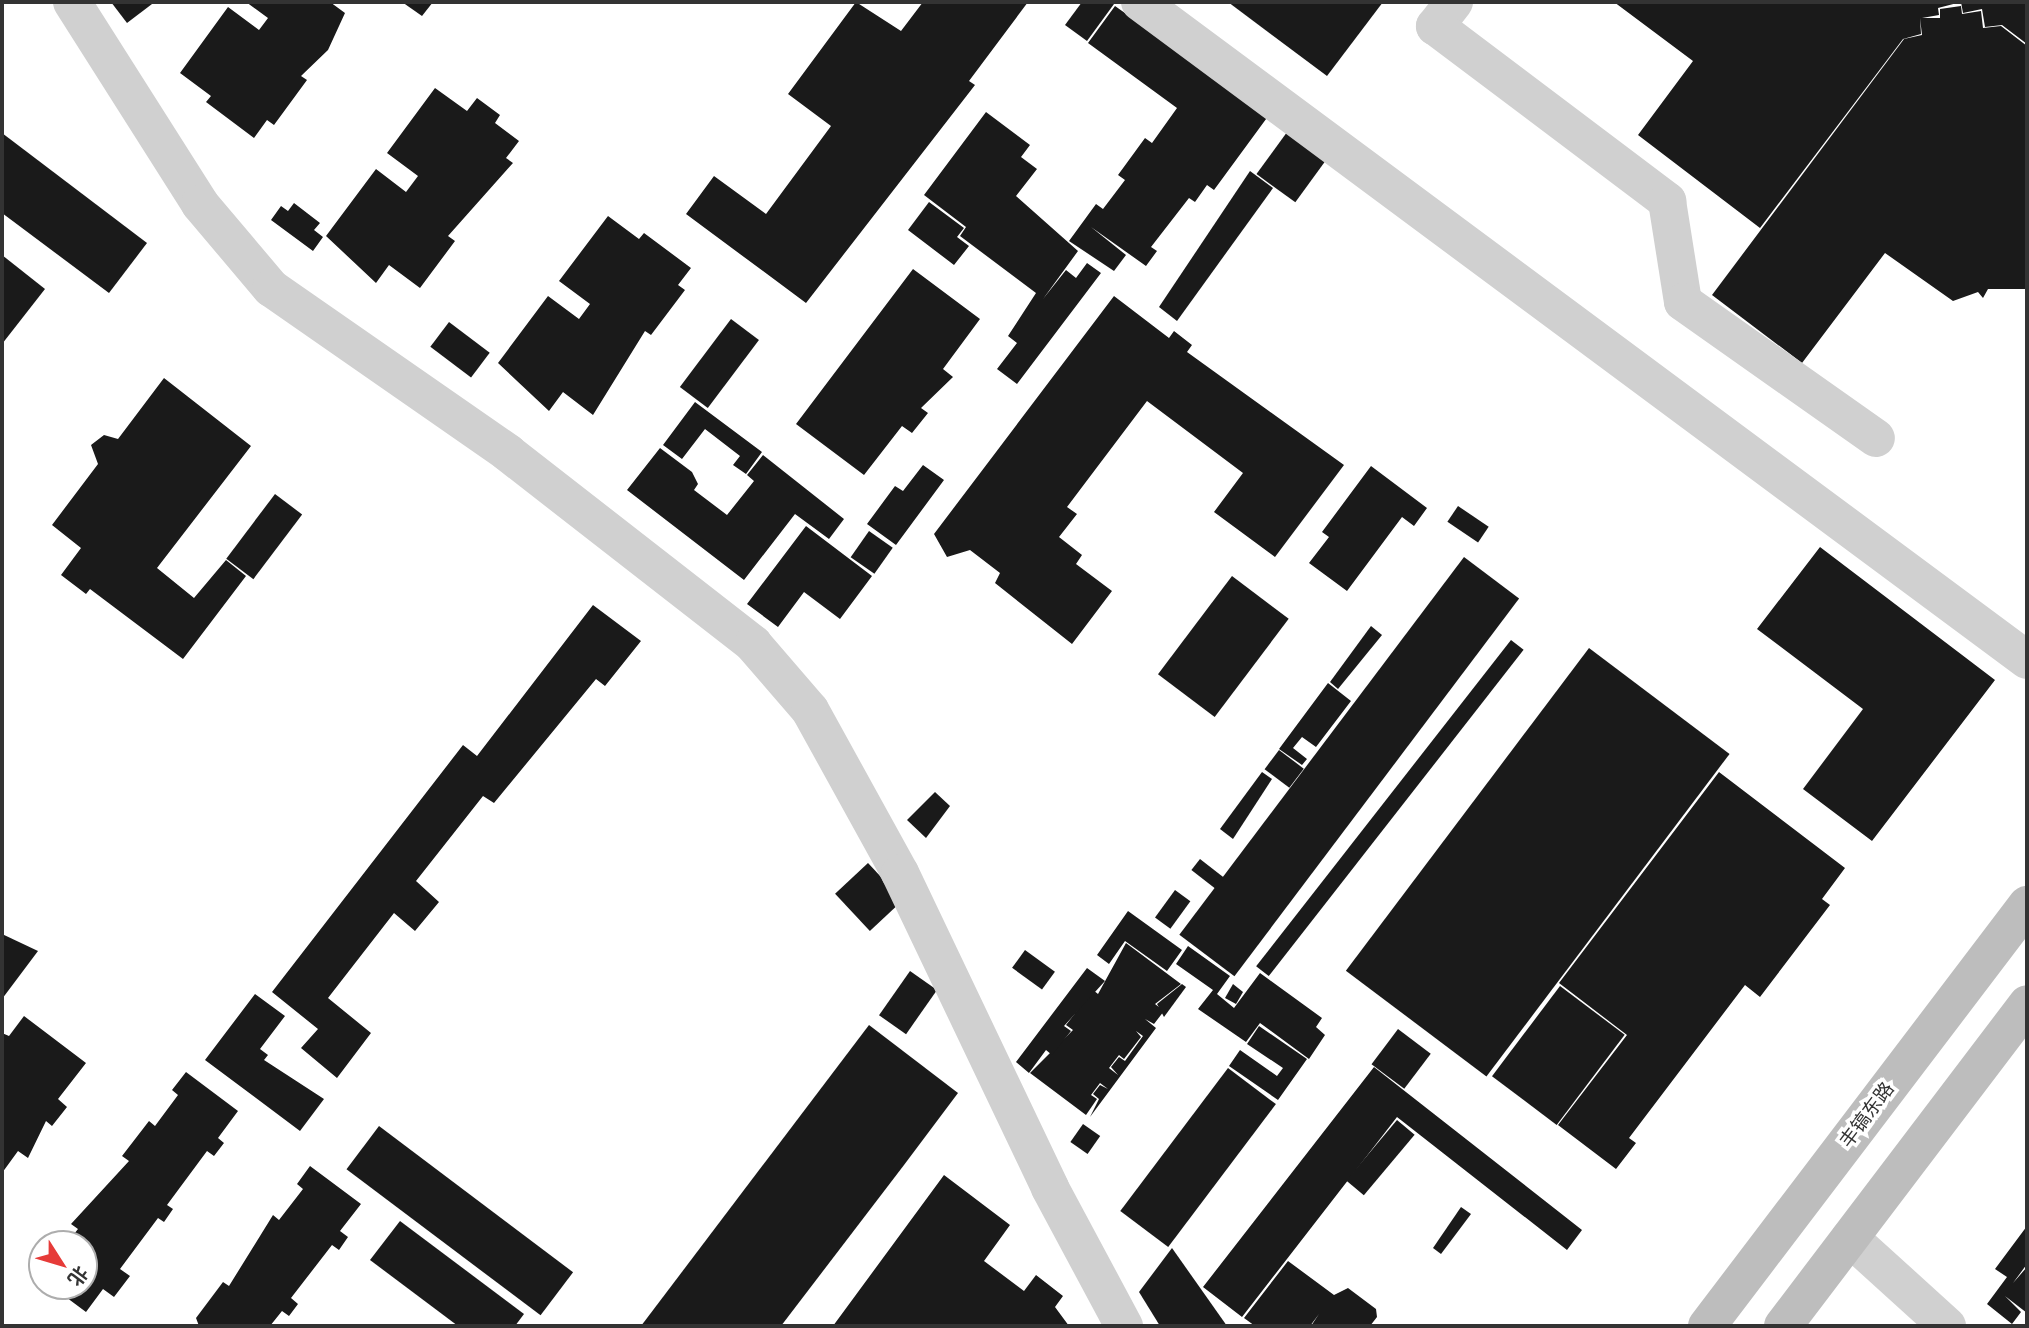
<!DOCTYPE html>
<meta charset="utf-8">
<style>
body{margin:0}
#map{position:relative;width:2029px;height:1328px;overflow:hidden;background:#fff;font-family:"Public Sans","Noto Sans SC",sans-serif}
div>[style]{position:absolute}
.building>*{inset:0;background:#1a1a1a;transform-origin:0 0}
.minor>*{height:38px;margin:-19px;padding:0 19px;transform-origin:19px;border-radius:19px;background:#d0d0d0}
.secondary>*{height:38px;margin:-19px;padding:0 19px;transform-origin:19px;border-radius:19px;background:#bdbdbd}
span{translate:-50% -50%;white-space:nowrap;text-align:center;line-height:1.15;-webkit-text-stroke:7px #fff;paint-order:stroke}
.street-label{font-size:19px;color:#333}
.frame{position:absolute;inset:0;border:4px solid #333;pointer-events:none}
.north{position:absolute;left:28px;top:1230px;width:70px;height:70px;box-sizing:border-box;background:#fff;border:2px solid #adadad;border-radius:50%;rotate:127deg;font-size:19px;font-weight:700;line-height:28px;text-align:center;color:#333}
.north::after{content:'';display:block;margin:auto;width:24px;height:32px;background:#e63b39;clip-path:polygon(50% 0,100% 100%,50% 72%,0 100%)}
</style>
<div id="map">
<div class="building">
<div style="clip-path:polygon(111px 2px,150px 2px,152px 4px,127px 23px)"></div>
<div style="clip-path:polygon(246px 2px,330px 2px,345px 13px,328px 50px,301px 76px,307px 80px,274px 125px,267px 120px,254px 138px,206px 102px,211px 96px,180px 73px,228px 7px,259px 30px,268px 18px)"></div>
<div style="clip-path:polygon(402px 2px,433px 2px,422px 16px)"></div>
<div style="clip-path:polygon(856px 2px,901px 31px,923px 2px,1028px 2px,969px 81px,975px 85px,806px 303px,686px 214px,714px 176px,766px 214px,831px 126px,788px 94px)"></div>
<div style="clip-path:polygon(1082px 2px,1114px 4px,1087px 41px,1065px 25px)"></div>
<div style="clip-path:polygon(1228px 2px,1383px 2px,1327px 76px)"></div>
<div style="clip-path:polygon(1614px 2px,1961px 2px,1938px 8px,1939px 15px,1922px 18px,1940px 18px,1940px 9px,1961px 6px,1962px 14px,1981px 11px,1983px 28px,2001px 26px,2027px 46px,2027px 289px,1988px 289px,1983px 298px,1978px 292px,1953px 301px,1885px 253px,1802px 363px,1712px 295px,1904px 39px,1922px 35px,1920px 18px,1921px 34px,1903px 39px,1760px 228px,1638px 135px,1693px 61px)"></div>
<div style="clip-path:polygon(1961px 2px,2027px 2px,2027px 44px,2002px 25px,1985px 27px,1982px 9px,1963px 13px)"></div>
<div style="clip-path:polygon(1115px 6px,1269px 115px,1214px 190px,1207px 185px,1195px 202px,1189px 198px,1151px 247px,1157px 251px,1146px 266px,1091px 227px,1126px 255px,1114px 271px,1069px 241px,1096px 204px,1103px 209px,1125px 180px,1118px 175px,1145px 138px,1152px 143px,1177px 108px,1088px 43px)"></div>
<div style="clip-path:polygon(435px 88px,467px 111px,477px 98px,500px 115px,495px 123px,519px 141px,506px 158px,513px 163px,448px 236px,455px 241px,420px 288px,389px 265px,376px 283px,326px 236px,376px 169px,406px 192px,418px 176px,387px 153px)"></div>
<div style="clip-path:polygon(986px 112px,1030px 145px,1021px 157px,1037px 169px,1016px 196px,1078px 251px,1043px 299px,1066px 270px,1076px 278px,1087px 263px,1101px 273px,1017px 384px,997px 369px,1017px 343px,1008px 336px,1036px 293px,960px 236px,966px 227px,924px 195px)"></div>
<div style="left:1290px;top:128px;width:48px;height:57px;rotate:36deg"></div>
<div style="clip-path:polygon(2px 133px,147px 243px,109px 293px,2px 213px)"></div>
<div style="clip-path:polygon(1250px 171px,1273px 188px,1177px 321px,1159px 307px)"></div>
<div style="clip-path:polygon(929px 202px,964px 228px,957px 237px,969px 246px,954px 265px,908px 230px)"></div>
<div style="clip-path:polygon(294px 203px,320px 223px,314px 230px,323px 237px,313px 251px,271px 220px,281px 206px,288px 211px)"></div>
<div style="clip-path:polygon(608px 216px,639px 239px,644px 233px,691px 268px,678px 285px,685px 290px,651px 335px,645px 331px,593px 415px,563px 392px,549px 411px,498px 363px,548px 296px,579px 319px,590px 304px,559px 281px)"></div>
<div style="clip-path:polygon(2px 255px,45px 289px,2px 344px)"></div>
<div style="clip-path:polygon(913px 269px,980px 319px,943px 369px,953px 377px,921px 408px,928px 413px,912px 433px,902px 426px,864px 475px,796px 424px)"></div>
<div style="clip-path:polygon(1114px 296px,1169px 338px,1174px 331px,1192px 345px,1187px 352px,1344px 465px,1275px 557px,1214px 512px,1243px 473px,1147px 401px,1067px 507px,1077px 514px,1059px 537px,1082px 555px,1076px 564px,1112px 591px,1072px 644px,995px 583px,1000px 573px,970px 550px,947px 557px,934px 534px)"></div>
<div style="left:731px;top:319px;width:35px;height:85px;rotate:37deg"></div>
<div style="left:449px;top:322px;width:51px;height:31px;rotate:37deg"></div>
<div style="clip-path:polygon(164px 378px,251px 446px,157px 568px,194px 598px,226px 560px,246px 576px,183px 659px,90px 589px,86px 594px,61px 575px,81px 548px,52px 525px,98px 464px,91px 445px,104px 435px,118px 439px)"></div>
<div style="clip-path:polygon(695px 402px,762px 452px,746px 474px,733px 465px,740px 456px,705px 429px,682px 459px,663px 445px)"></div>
<div style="clip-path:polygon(660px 448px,692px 472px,698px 484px,694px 490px,727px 515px,754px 481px,747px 475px,763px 455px,844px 519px,829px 539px,795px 514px,744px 580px,627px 490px)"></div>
<div style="clip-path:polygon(923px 465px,944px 480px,896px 545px,867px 524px,895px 486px,903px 491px)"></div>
<div style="clip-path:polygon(1371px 466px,1427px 508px,1414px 526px,1402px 517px,1347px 591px,1309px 563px,1329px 537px,1322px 532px)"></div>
<div style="left:275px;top:494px;width:34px;height:81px;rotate:37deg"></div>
<div style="left:1458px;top:506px;width:37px;height:19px;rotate:34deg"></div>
<div style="clip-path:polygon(806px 526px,872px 576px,840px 619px,804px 592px,778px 627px,747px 604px)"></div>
<div style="left:869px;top:531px;width:29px;height:32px;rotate:35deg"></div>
<div style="clip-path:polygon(1820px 547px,1995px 680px,1872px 841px,1803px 789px,1863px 709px,1757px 629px)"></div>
<div style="left:1464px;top:557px;width:69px;height:473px;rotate:37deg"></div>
<div style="left:1232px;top:576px;width:71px;height:123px;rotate:37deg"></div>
<div style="clip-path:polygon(593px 605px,641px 641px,605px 686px,596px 679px,494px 803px,483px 796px,416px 881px,439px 902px,415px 931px,394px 913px,328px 998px,371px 1033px,337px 1078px,301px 1048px,318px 1029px,272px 992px,463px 745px,477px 756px)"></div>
<div style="clip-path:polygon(1371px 626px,1382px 635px,1338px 689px,1330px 682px)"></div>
<div style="left:1511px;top:640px;width:16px;height:414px;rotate:38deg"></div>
<div style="left:1589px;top:648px;width:176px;height:404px;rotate:37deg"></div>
<div style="clip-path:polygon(1328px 683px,1351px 701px,1316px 747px,1302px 737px,1293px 748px,1307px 759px,1302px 765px,1279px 749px)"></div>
<div style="left:1279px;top:750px;width:31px;height:24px;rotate:37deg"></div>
<div style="clip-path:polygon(1262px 772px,1272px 779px,1233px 839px,1220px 829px)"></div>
<div style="clip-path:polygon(1719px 772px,1845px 868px,1822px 899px,1830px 905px,1760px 997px,1745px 985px,1629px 1138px,1636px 1143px,1616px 1169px,1558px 1125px,1627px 1035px,1559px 983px)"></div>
<div style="clip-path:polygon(935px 792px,950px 806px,926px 838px,907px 820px)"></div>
<div style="left:1200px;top:859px;width:31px;height:14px;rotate:38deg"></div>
<div style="left:868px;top:863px;width:51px;height:45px;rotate:47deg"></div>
<div style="left:1175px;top:890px;width:19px;height:34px;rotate:36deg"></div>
<div style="clip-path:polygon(1128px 911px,1182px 950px,1167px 971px,1125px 941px,1109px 964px,1097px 955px)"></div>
<div style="clip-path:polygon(2px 934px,38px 951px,2px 999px)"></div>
<div style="clip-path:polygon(evenodd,1126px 943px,1181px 984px,1155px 1004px,1164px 1011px,1154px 1024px,1145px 1019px,1156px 1028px,1090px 1117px,1099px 1099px,1093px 1094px,1100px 1085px,1108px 1089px,1100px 1083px,1091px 1095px,1097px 1099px,1086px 1115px,1030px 1073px,1073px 1030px,1066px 1025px,1093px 990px,1098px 994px,1126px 943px,1136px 1031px,1143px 1036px,1125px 1061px,1119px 1057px,1111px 1067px,1118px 1075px,1109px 1068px,1119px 1055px,1124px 1059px,1141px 1037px,1136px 1031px)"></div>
<div style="clip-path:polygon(1188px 946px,1230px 976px,1217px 994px,1234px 1008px,1260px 973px,1322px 1018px,1316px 1027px,1325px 1035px,1309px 1059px,1260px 1023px,1246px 1042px,1198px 1009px,1213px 990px,1176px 964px)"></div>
<div style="left:1025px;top:950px;width:37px;height:22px;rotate:36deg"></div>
<div style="clip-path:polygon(1087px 968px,1105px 981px,1064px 1026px,1071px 1031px,1052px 1055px,1046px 1050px,1029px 1073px,1016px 1062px)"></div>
<div style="left:910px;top:971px;width:33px;height:54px;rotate:35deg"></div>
<div style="clip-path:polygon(1182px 984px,1186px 987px,1164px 1017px,1157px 1004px)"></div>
<div style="clip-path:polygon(1233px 984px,1243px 992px,1236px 1004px,1225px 998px)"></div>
<div style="left:1560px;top:986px;width:81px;height:113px;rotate:37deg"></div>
<div style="clip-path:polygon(255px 994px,285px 1016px,260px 1049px,268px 1055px,264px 1060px,324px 1099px,300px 1131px,205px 1060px)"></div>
<div style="clip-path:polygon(24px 1016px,86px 1063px,58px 1099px,67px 1107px,52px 1126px,46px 1121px,28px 1158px,18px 1151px,2px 1173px,2px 1033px,9px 1036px)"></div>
<div style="clip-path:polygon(869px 1025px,958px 1093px,904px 1165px,781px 1326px,641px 1326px)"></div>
<div style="clip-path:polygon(1259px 1026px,1307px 1059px,1278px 1100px,1229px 1066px,1240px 1050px,1277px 1076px,1283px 1068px,1247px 1044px)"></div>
<div style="left:1398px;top:1029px;width:41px;height:44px;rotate:37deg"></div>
<div style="clip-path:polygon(1374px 1067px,1582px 1230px,1567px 1250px,1397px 1117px,1242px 1317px,1203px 1287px)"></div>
<div style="left:1228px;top:1068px;width:60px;height:179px;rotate:37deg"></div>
<div style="clip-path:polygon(186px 1072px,238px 1111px,218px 1138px,224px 1143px,214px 1156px,207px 1151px,167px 1205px,173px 1209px,164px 1222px,158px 1218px,120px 1269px,130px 1276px,114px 1297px,103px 1289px,86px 1312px,51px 1286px,84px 1286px,84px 1244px,66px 1244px,78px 1229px,71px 1224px,129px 1161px,122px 1156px,149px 1121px,155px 1126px,178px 1095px,172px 1090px)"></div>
<div style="left:1397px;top:1120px;width:23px;height:79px;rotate:40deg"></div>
<div style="left:1083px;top:1124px;width:21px;height:22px;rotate:35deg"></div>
<div style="left:379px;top:1126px;width:243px;height:54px;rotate:37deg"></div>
<div style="clip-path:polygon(310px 1166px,361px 1204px,340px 1231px,348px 1237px,339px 1250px,332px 1245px,291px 1298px,298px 1304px,289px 1316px,282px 1311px,270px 1326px,199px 1326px,196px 1318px,223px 1282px,229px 1286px,273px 1215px,279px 1220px,303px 1189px,297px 1184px)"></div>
<div style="clip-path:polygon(944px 1175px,1010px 1225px,984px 1261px,1024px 1291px,1036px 1275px,1063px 1296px,1055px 1307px,1069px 1326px,833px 1326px)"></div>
<div style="clip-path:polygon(1461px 1207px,1471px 1214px,1441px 1254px,1433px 1248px)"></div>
<div style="clip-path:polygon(400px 1221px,524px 1314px,515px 1326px,458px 1326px,370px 1260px)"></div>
<div style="clip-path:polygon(2027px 1226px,2027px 1264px,2013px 1283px,2027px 1267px,2027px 1313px,2005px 1296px,2021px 1312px,2012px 1324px,1987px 1304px,2007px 1277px,1995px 1269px)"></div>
<div style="clip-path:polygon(1172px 1248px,1227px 1326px,1160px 1326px,1139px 1292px)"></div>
<div style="clip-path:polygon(1288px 1261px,1334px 1295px,1348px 1288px,1376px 1309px,1377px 1317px,1370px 1326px,1311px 1326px,1319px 1314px,1310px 1326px,1255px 1326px,1244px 1318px)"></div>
</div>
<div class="minor">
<div style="left:72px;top:2px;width:239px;rotate:57.6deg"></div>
<div style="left:200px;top:204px;width:110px;rotate:49.8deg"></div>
<div style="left:271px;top:288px;width:289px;rotate:34.8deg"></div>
<div style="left:508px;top:453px;width:311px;rotate:37.9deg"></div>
<div style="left:753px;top:644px;width:87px;rotate:49.2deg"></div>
<div style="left:810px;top:710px;width:186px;rotate:61.1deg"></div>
<div style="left:900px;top:873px;width:349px;rotate:64.5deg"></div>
<div style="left:1050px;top:1188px;width:157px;rotate:61.8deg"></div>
<div style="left:1140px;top:2px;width:1104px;rotate:36.57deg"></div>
<div style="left:1454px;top:2px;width:31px;rotate:128deg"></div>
<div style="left:1435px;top:26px;width:291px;rotate:37deg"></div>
<div style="left:1667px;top:201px;width:102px;rotate:81deg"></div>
<div style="left:1683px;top:302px;width:236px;rotate:35.2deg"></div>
<div style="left:1850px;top:1238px;width:131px;rotate:42.2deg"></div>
</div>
<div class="secondary">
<div style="left:1707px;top:1326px;width:529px;rotate:-52.76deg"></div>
<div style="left:1783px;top:1326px;width:404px;rotate:-52.8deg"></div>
</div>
<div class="street-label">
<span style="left:1867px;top:1115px;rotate:-53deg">丰镐东路</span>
</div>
<div class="frame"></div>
<div class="north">北</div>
</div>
